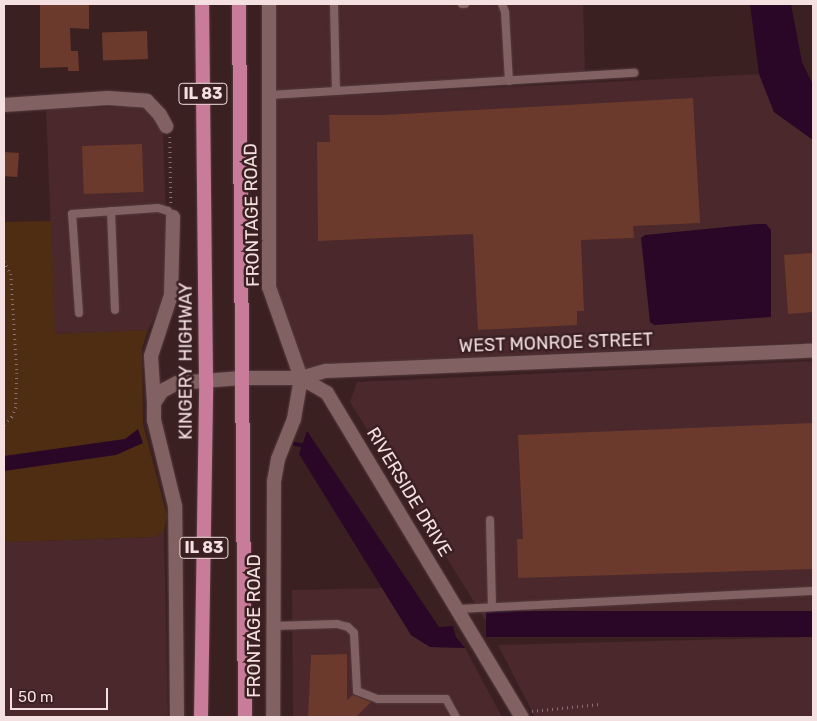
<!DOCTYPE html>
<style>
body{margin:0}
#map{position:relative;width:817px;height:721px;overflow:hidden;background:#3b2022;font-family:Rubik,sans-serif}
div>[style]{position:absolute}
.built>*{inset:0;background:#4a282b}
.green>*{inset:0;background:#4e2d13}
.water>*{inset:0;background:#2a0727;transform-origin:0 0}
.stream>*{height:4px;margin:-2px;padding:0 2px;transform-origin:2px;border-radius:2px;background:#2a0727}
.building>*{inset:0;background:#6b3a2c;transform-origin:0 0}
.path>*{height:2.5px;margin-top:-1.25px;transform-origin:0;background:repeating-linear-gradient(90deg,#887072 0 1px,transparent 0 5px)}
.roads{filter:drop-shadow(0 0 1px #543c3e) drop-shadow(0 0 1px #543c3e)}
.service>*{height:8px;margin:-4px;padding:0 4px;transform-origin:4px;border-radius:4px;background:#826163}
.minor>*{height:14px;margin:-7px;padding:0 7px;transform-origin:7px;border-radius:7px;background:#826163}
.trunk>*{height:14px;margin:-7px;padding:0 7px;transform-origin:7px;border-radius:7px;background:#c87c9a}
span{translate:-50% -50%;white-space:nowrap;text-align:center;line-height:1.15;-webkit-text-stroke:5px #3b2022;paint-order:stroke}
.shield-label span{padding:1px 4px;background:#3b2022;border:1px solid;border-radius:4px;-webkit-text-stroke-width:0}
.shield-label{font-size:16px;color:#f4e0e1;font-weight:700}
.street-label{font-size:18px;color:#f4e0e1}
.frame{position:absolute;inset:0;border:5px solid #f4e0e1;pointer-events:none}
.scale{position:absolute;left:10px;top:688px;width:98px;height:22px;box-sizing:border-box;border:2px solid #f4e0e1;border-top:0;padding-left:6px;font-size:15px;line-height:18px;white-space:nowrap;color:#f4e0e1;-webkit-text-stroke:4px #3b2022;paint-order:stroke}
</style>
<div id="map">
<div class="built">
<div style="clip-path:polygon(275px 4px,583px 4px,585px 72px,276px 90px)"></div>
<div style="clip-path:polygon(759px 74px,774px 112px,813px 140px,813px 342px,333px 363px,305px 372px,273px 283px,275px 99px)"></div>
<div style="clip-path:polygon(137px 106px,150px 112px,163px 129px,168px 279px,160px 308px,148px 330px,55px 334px,46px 109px)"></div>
<div style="clip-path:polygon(813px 361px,813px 611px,486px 621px,350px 402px,357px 382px)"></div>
<div style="clip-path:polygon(164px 531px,168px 717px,4px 717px,4px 542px,155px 537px)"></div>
<div style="clip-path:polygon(383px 588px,411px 635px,430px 647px,465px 648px,502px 717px,293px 717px,292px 590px)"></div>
<div style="clip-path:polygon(813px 637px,813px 717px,535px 717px,498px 645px)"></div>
</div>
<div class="green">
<div style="clip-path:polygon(51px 221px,55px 334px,148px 330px,142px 348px,143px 424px,167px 516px,164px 531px,155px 537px,4px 542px,4px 222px)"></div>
</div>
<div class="water">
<div style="clip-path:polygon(750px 4px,791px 4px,802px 62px,813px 85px,813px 140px,774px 112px,759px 74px)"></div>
<div style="clip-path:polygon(757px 224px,766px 224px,771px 230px,771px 317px,654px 325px,650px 322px,641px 238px,645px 235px)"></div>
<div style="clip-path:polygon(138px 429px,143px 443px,116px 455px,4px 471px,4px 456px,125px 439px)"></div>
<div style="clip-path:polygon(307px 431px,439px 627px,453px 626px,456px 637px,465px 648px,430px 647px,411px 635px,299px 454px)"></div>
<div style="left:813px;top:611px;width:26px;height:327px;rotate:90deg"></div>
</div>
<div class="stream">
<div style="left:295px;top:444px;width:10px;rotate:11deg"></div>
</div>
<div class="building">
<div style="clip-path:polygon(40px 4px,89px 4px,89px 29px,70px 28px,71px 51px,78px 51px,79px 71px,68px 71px,68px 67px,40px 68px)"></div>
<div style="left:147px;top:31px;width:28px;height:45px;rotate:88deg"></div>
<div style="clip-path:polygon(693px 98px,700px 223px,633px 226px,634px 238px,581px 240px,584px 311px,577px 311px,577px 325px,478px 330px,473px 234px,318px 241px,317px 142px,330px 142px,329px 115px,384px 115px)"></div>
<div style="left:142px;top:144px;width:48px;height:60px;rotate:88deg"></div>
<div style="left:4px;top:152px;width:15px;height:24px;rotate:4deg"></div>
<div style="clip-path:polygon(813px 253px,813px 312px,788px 314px,784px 255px)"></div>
<div style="clip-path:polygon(813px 423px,813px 569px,518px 578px,517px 539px,523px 539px,518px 435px)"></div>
<div style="clip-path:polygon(347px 654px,347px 700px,353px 695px,371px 702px,356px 717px,308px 717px,311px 655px)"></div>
</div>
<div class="path">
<div style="left:170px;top:137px;width:66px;rotate:89.1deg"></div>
<div style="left:4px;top:261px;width:15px;rotate:62deg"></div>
<div style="left:11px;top:274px;width:99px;rotate:86.5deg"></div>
<div style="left:17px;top:373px;width:34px;rotate:92deg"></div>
<div style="left:16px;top:407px;width:11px;rotate:112deg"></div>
<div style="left:12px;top:417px;width:11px;rotate:135deg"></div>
<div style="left:532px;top:711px;width:68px;rotate:-5.9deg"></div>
</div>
<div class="roads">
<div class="service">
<div style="left:334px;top:4px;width:87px;rotate:88.7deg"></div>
<div style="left:462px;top:4px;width:3px"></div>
<div style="left:502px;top:4px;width:9px;rotate:69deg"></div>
<div style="left:505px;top:12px;width:69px;rotate:86.7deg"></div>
<div style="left:270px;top:95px;width:365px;rotate:-3.5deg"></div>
<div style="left:111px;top:211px;width:99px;rotate:87.7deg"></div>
<div style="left:79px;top:313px;width:99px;rotate:-94deg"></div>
<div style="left:72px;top:214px;width:86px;rotate:-4deg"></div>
<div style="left:158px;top:208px;width:10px;rotate:17deg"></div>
<div style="left:168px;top:211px;width:8px;rotate:50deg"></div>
<div style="left:490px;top:520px;width:87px;rotate:88.7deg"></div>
<div style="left:458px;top:609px;width:355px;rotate:-2.9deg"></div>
<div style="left:272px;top:626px;width:65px;rotate:-1.8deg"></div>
<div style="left:337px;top:624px;width:11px;rotate:15deg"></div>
<div style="left:348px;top:627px;width:8px;rotate:45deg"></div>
<div style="left:354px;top:633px;width:58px;rotate:87deg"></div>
<div style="left:357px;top:691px;width:22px;rotate:21deg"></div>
<div style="left:378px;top:699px;width:68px"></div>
<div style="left:446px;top:699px;width:21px;rotate:61deg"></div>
</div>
<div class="minor">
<div style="left:269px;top:4px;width:283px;rotate:90deg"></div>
<div style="left:269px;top:287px;width:96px;rotate:70.6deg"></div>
<div style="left:301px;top:378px;width:42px;rotate:99.7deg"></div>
<div style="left:294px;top:419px;width:43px;rotate:111.8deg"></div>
<div style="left:278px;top:459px;width:22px;rotate:100deg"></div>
<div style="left:274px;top:481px;width:236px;rotate:90.2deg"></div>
<div style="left:4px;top:105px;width:104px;rotate:-3.9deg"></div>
<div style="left:108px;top:98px;width:39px;rotate:4deg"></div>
<div style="left:147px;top:101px;width:19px;rotate:47deg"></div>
<div style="left:160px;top:115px;width:13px;rotate:61deg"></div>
<div style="left:301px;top:378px;width:26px;rotate:-16deg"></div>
<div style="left:326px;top:371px;width:487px;rotate:-2.4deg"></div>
<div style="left:154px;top:403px;width:47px;rotate:-93.7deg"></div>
<div style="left:151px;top:356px;width:64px;rotate:-71.8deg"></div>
<div style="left:171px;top:295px;width:78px;rotate:-88.5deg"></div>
<div style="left:177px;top:717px;width:211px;rotate:-90.5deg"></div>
<div style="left:175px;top:506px;width:89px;rotate:-103.7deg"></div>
<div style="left:154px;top:420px;width:17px;rotate:-90deg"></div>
<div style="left:154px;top:403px;width:14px;rotate:-56deg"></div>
<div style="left:162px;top:391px;width:17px;rotate:-28deg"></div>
<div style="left:177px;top:383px;width:65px;rotate:-4.4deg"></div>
<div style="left:242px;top:378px;width:59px"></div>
<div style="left:301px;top:378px;width:30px;rotate:30deg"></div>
<div style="left:327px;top:393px;width:378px;rotate:59deg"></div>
</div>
<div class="trunk">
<div style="left:239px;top:4px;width:713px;rotate:89.52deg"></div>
<div style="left:201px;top:717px;width:337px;rotate:-89.1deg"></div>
<div style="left:206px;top:380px;width:376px;rotate:-90.6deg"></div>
</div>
</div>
<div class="shield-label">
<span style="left:203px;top:94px">IL 83</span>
<span style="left:204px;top:548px">IL 83</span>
</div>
<div class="street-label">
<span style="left:252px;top:215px;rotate:-91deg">FRONTAGE ROAD</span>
<span style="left:556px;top:343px;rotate:-2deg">WEST MONROE STREET</span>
<span style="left:186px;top:361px;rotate:-90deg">KINGERY HIGHWAY</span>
<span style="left:409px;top:492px;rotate:59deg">RIVERSIDE DRIVE</span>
<span style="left:254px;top:626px;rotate:-90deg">FRONTAGE ROAD</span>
</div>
<div class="frame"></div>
<div class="scale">50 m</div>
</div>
